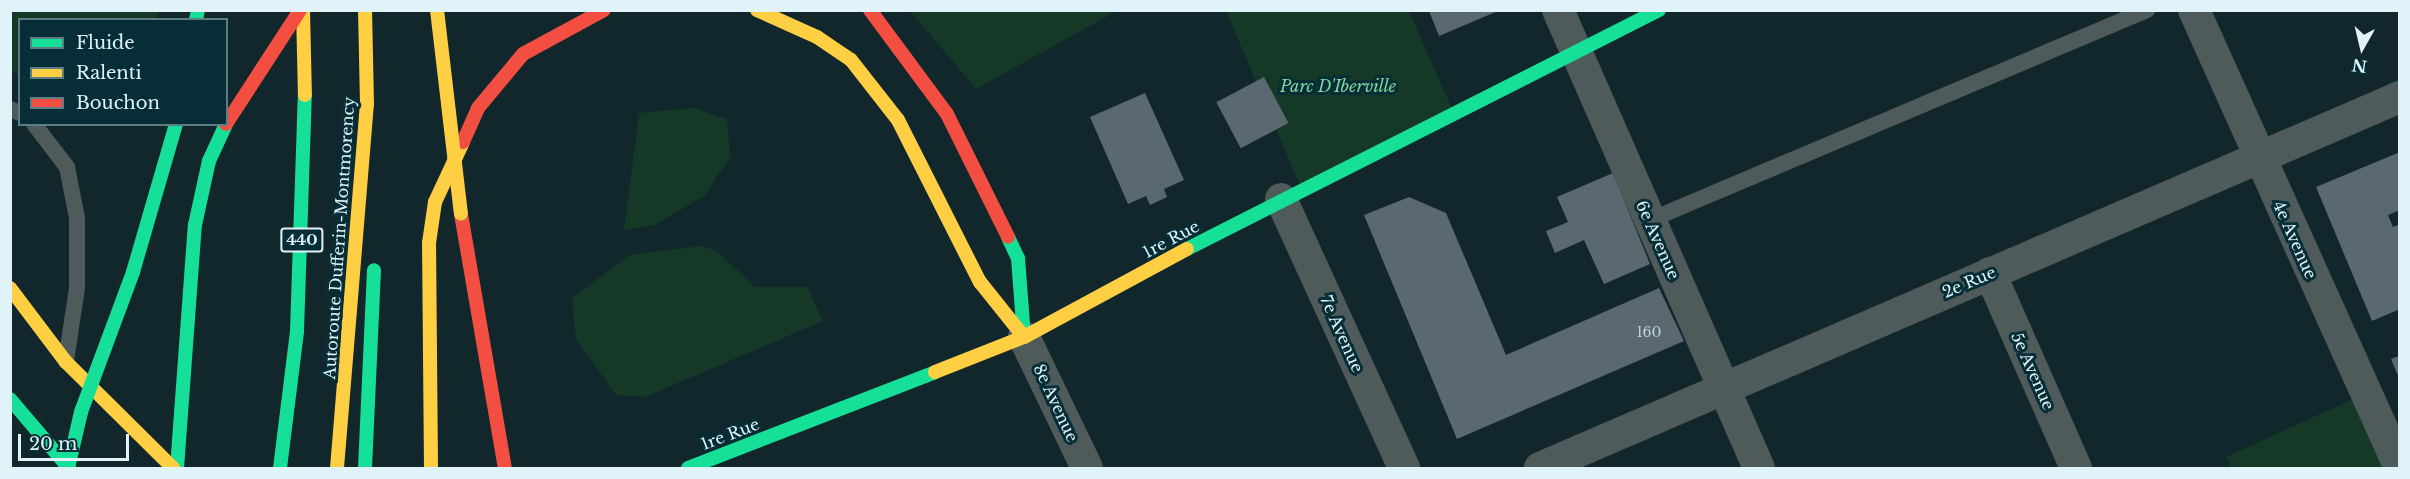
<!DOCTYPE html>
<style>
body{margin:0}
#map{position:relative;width:2410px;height:479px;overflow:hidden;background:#12272c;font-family:"Libre Baskerville",serif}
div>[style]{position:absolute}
.green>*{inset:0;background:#153926}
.building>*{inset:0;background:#5a686f;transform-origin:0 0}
.lane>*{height:16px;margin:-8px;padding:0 8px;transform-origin:8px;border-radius:8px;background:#4f5b5b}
.street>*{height:32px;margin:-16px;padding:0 16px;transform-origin:16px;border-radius:16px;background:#4f5b5b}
.fast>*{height:14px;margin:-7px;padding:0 7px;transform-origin:7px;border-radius:7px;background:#16e098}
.slow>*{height:14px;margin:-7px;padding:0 7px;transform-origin:7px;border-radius:7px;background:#ffcf43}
.jam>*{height:14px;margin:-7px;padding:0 7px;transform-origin:7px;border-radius:7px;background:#f24e42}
.fast-bridge>*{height:14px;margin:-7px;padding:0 7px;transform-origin:7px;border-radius:7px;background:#16e098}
.slow-bridge>*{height:14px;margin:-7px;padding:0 7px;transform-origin:7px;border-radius:7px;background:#ffcf43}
span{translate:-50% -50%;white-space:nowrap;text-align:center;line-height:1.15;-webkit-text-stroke:6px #072e36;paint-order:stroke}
.number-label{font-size:14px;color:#bed0d6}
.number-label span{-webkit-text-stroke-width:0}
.shield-label span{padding:2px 4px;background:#072e36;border:2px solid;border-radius:4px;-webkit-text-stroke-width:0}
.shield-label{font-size:15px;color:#dff3f8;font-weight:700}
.park-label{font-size:16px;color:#80d79e;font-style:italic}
.street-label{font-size:16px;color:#dff3f8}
.frame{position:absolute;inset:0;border:12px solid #dff3f8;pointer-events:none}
.legend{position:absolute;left:18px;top:18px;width:210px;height:108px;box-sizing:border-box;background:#072e36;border:2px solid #5d7d84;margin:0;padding:8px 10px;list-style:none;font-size:18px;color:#dff3f8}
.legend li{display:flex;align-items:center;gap:12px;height:30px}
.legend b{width:30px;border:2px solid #5d7d84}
.north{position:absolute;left:2332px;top:18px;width:60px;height:60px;-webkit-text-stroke:4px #072e36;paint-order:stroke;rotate:188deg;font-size:16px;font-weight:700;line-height:24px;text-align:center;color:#dff3f8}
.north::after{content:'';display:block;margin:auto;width:21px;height:27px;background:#dff3f8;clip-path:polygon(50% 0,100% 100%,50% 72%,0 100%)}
.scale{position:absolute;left:18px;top:434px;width:111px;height:27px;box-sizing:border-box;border:3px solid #dff3f8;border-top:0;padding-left:8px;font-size:18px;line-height:21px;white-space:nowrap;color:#dff3f8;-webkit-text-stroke:4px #072e36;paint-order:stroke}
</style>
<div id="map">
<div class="green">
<div style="clip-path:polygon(10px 11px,11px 10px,160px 11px,154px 19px,20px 20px,19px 75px,11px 70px)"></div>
<div style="clip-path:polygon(910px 11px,1117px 11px,976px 89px)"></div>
<div style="clip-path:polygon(1226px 11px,1409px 11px,1453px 111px,1301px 188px)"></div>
<div style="clip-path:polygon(693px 108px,727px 119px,730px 157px,704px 196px,655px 225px,624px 230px,639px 113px)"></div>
<div style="clip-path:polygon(702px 246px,717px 251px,755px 287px,807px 287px,823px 321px,645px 397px,616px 395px,576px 339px,572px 298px,630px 255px)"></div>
<div style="clip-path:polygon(2364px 394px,2399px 468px,2231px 468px,2226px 457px)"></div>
</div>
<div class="building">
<div style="clip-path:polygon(1429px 11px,1498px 11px,1439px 36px)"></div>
<div style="left:1264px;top:77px;width:52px;height:54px;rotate:62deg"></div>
<div style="clip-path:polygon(1145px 93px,1184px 180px,1164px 189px,1167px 197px,1150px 205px,1146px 196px,1128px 204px,1090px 117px)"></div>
<div style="clip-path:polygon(2400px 152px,2400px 210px,2388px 215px,2393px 227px,2400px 224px,2400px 309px,2372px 321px,2316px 187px)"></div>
<div style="clip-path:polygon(1613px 173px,1650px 264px,1604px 284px,1584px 240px,1555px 253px,1546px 231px,1568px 222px,1557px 197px)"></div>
<div style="clip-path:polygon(1409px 197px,1446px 213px,1506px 355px,1659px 288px,1684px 341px,1457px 439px,1364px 215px)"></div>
<div style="clip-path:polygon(2399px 356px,2399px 378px,2391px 359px)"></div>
</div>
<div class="lane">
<div style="left:10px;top:109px;width:11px;rotate:22deg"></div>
<div style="left:34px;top:124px;width:54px;rotate:52.5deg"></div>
<div style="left:67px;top:167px;width:52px;rotate:78.9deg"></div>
<div style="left:77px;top:218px;width:70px;rotate:90deg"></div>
<div style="left:77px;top:288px;width:74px;rotate:98.6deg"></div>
<div style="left:1650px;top:220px;width:540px;rotate:-22.91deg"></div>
</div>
<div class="street">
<div style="left:1558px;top:10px;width:500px;rotate:66.31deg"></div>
<div style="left:2194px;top:10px;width:502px;rotate:65.78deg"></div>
<div style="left:1281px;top:199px;width:296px;rotate:65.4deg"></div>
<div style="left:1990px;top:273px;width:213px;rotate:66.2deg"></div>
<div style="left:1024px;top:337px;width:145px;rotate:64.3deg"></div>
<div style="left:1540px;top:468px;width:937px;rotate:-23.34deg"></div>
</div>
<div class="fast">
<div style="left:196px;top:20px;width:10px;rotate:-79deg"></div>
<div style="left:1008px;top:237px;width:23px;rotate:65deg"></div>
<div style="left:1018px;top:258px;width:79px;rotate:85.7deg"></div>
<div style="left:1187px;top:249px;width:529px;rotate:-26.86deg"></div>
<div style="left:10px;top:399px;width:91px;rotate:49.5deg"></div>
<div style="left:177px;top:468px;width:244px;rotate:-85.8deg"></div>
<div style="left:195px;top:225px;width:66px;rotate:-77.7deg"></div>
<div style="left:209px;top:161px;width:41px;rotate:-65.3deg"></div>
<div style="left:280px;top:468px;width:138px;rotate:-82.9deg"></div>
<div style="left:297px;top:331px;width:236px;rotate:-88.1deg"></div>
<div style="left:365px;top:468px;width:198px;rotate:-87.4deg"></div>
<div style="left:688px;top:468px;width:265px;rotate:-21.2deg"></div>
</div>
<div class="slow">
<div style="left:303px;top:10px;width:85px;rotate:88.7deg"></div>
<div style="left:757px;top:10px;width:66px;rotate:24.2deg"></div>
<div style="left:817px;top:37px;width:41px;rotate:34.1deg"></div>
<div style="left:851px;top:60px;width:76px;rotate:51.9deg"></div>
<div style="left:898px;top:120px;width:182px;rotate:63.2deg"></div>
<div style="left:980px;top:282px;width:70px;rotate:51.3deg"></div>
<div style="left:10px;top:288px;width:93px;rotate:52.9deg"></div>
<div style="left:66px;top:362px;width:151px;rotate:44.7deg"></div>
<div style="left:935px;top:372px;width:96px;rotate:-21.5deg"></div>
<div style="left:1024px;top:337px;width:185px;rotate:-28.4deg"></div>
<div style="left:337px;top:468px;width:365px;rotate:-85.3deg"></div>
<div style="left:367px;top:104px;width:94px;rotate:-91.2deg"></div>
<div style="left:431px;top:468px;width:225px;rotate:-90.5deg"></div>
<div style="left:429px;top:243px;width:41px;rotate:-81.7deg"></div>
<div style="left:435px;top:202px;width:66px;rotate:-65deg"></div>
</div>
<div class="jam">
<div style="left:870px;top:10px;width:129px;rotate:53.5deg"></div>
<div style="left:947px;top:114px;width:137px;rotate:63.6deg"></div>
<div style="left:226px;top:124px;width:136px;rotate:-57deg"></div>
<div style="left:463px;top:142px;width:37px;rotate:-66deg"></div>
<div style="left:478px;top:108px;width:70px;rotate:-50.2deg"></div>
<div style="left:523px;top:54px;width:92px;rotate:-28.5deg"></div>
<div style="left:461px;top:214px;width:258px;rotate:80.2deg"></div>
</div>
<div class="fast-bridge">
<div style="left:68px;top:468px;width:57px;rotate:-76.9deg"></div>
<div style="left:81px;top:412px;width:149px;rotate:-69.6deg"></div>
<div style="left:133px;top:272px;width:154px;rotate:-73.8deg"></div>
</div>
<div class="slow-bridge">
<div style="left:437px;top:10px;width:205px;rotate:83.3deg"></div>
</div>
<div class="number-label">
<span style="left:1649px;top:332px">160</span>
</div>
<div class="shield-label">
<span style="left:302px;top:240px">440</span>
</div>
<div class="park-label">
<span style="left:1338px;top:86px">Parc D'Iberville</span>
</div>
<div class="street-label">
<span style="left:339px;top:238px;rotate:-86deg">Autoroute Dufferin-Montmorency</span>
<span style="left:1171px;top:239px;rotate:-28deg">1re Rue</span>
<span style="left:1658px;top:240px;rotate:66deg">6e Avenue</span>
<span style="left:2295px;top:240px;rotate:66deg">4e Avenue</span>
<span style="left:1969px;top:282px;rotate:-23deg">2e Rue</span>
<span style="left:1342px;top:334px;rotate:66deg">7e Avenue</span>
<span style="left:2033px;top:371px;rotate:66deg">5e Avenue</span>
<span style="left:1056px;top:403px;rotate:65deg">8e Avenue</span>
<span style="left:730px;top:434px;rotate:-21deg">1re Rue</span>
</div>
<div class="frame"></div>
<ul class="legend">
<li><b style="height:8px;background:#16e098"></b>Fluide</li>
<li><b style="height:8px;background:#ffcf43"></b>Ralenti</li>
<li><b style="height:8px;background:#f24e42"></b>Bouchon</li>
</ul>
<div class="north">N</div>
<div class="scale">20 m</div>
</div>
